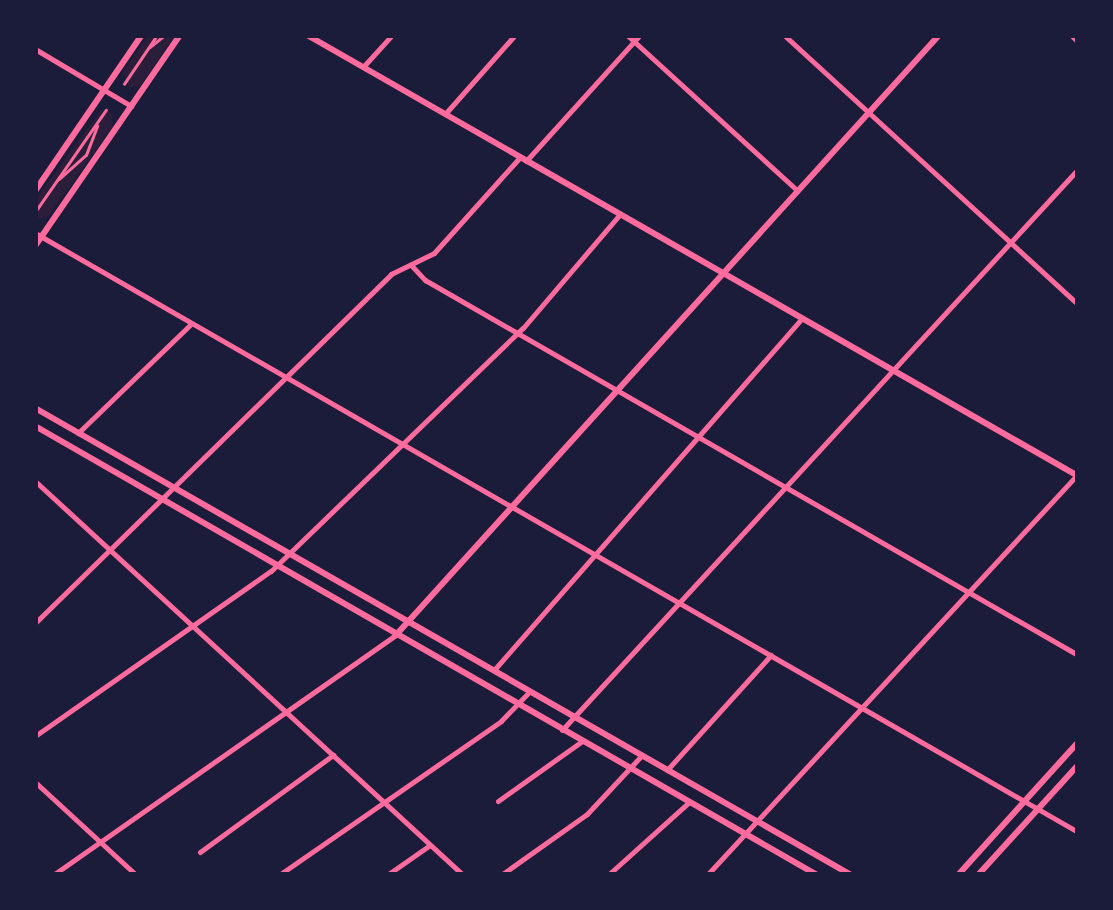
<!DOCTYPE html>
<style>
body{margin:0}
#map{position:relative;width:1113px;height:910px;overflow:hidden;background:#1b1b3a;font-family:Barlow,sans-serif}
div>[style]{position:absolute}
.green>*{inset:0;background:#2a1e3b}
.path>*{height:2.5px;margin:-1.25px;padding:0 1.25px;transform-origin:1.25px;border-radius:1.25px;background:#ff6b9d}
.minor>*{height:5px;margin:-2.5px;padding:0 2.5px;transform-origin:2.5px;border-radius:2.5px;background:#ff6b9d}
.tertiary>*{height:6px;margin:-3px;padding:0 3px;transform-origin:3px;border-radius:3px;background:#ff6b9d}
.secondary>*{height:6px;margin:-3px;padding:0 3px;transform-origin:3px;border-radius:3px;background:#ff6b9d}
span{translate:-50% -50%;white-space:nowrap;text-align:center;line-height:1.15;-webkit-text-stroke:8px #1b1b3a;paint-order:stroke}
.frame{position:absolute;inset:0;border:38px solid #1b1b3a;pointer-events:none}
</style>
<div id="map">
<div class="green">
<div style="clip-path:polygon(148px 35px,175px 35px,141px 85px,130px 88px,122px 73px)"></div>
<div style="clip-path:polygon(101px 110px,111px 112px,113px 126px,48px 217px,35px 220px,35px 200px)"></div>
</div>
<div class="path">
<div style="left:150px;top:47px;width:19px;rotate:-39deg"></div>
<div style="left:124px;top:84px;width:59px;rotate:-56deg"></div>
<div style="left:59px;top:179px;width:36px;rotate:-42deg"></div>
<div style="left:86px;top:155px;width:31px;rotate:-69deg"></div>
<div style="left:35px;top:212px;width:124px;rotate:-55.2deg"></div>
</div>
<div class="minor">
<div style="left:627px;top:35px;width:231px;rotate:42.4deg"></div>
<div style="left:784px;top:35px;width:398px;rotate:42.5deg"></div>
<div style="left:1071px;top:35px;width:10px;rotate:45deg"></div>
<div style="left:35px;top:49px;width:112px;rotate:30.7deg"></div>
<div style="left:363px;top:67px;width:43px;rotate:-47.8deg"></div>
<div style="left:445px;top:114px;width:106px;rotate:-48.5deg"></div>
<div style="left:526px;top:161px;width:170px;rotate:-47.9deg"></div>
<div style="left:35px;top:233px;width:1203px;rotate:29.87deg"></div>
<div style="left:411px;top:265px;width:21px;rotate:47deg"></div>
<div style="left:425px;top:280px;width:753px;rotate:29.87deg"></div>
<div style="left:78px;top:433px;width:158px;rotate:-44deg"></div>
<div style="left:35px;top:481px;width:582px;rotate:42.63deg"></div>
<div style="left:35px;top:623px;width:499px;rotate:-44.4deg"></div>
<div style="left:391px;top:274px;width:48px;rotate:-26deg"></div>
<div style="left:434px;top:253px;width:129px;rotate:-48.1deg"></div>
<div style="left:494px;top:670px;width:468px;rotate:-48.8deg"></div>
<div style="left:562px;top:730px;width:762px;rotate:-47.39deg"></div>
<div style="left:35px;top:736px;width:288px;rotate:-35deg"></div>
<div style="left:271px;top:571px;width:350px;rotate:-44deg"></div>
<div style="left:523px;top:328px;width:150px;rotate:-49.6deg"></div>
<div style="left:667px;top:770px;width:155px;rotate:-47.9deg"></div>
<div style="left:35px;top:782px;width:137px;rotate:42.6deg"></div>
<div style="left:498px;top:801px;width:103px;rotate:-35.5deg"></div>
<div style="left:200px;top:852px;width:165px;rotate:-36.1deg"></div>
<div style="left:53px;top:875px;width:419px;rotate:-35deg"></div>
<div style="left:279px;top:875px;width:270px;rotate:-34.7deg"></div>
<div style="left:501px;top:721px;width:40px;rotate:-46deg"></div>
<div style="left:387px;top:875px;width:52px;rotate:-34.9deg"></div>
<div style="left:501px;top:875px;width:105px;rotate:-35.3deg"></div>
<div style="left:587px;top:814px;width:79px;rotate:-47deg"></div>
<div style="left:608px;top:875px;width:109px;rotate:-42deg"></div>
<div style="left:707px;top:875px;width:543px;rotate:-47.24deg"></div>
</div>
<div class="tertiary">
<div style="left:307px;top:35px;width:888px;rotate:29.77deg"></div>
<div style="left:958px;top:875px;width:179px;rotate:-47.9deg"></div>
<div style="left:978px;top:875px;width:149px;rotate:-47.7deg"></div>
</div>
<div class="secondary">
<div style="left:35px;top:191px;width:189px;rotate:-55.6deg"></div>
<div style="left:35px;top:246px;width:256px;rotate:-55.5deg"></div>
<div style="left:35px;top:408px;width:940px;rotate:29.78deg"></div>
<div style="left:35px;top:426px;width:902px;rotate:29.86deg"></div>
<div style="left:396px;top:635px;width:809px;rotate:-47.85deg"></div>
</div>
<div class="frame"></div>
</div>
